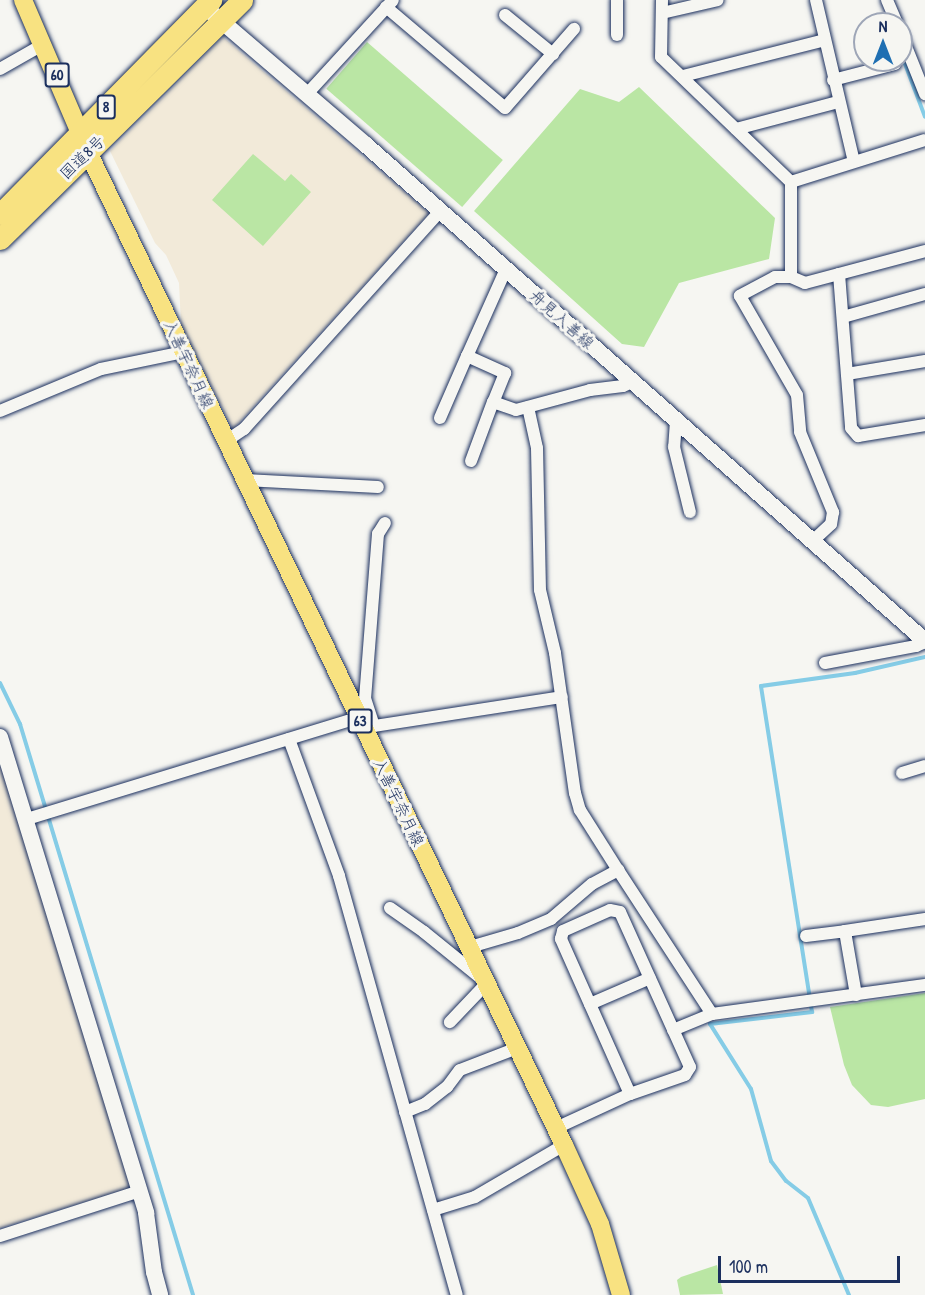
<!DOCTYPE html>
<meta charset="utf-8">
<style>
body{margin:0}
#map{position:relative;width:925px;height:1295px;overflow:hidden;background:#f6f6f2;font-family:"Patrick Hand","Klee One",sans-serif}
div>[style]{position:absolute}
.built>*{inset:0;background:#f2ead9}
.green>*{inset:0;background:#bae6a4;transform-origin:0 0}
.stream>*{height:4px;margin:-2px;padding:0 2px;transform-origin:2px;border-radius:2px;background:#85cce6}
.roads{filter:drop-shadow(0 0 2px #1b2f5e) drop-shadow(0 0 2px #1b2f5e)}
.street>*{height:12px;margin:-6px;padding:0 6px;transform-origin:6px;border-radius:6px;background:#f6f6f2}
.secondary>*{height:16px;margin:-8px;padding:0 8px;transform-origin:8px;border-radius:8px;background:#f6f6f2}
.primary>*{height:18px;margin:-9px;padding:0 9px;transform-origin:9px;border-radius:9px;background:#f8e281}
.highway>*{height:21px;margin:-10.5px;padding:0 10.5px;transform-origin:10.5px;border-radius:10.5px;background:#f8e281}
span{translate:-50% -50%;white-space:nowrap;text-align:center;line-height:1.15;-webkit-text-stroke:6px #f6f6f2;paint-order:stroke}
.shield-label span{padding:2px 4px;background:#f6f6f2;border:2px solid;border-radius:4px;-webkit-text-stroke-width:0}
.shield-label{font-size:15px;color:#1b2f5e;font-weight:700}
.street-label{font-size:16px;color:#1b2f5e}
.north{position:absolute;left:853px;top:12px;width:60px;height:60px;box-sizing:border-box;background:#f6f6f2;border:2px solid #9ea6b7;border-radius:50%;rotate:0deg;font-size:16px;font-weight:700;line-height:24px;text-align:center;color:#1b2f5e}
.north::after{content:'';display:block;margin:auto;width:21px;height:27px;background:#1f6fb2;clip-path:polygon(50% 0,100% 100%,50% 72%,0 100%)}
.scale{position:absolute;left:718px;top:1256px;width:182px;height:27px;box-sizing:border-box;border:3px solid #1b2f5e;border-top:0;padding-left:8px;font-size:18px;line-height:21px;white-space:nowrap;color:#1b2f5e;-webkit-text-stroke:4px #f6f6f2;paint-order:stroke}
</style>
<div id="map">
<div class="built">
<div style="clip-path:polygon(223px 37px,429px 213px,233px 429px,181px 324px,179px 283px,166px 255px,155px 243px,110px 151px)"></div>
<div style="clip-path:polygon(0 759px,133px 1187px,0 1228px)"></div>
</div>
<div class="green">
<div style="left:367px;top:42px;width:180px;height:62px;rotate:41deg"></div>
<div style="clip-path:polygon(639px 87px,775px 218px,769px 259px,679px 283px,644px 347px,622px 344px,474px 211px,580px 89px,619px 102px)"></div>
<div style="clip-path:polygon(253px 154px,285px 181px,291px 174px,311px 192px,263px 246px,212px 200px)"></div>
<div style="clip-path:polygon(925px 993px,925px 1099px,888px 1107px,871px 1105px,852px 1085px,844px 1065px,830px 1007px)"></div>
<div style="clip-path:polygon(717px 1265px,723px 1294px,680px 1295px,677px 1280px,681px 1277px)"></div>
</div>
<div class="stream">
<div style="left:901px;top:53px;width:68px;rotate:69.4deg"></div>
<div style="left:0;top:683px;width:46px;rotate:64deg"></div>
<div style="left:20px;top:724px;width:597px;rotate:73.14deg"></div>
<div style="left:849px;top:1295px;width:105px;rotate:-112.9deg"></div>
<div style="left:808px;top:1198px;width:28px;rotate:-142deg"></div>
<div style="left:786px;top:1181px;width:25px;rotate:-127deg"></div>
<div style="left:771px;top:1161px;width:75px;rotate:-105.5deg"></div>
<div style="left:751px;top:1089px;width:77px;rotate:-122.2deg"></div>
<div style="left:710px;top:1024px;width:103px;rotate:-6.7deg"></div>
<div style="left:812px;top:1012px;width:330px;rotate:-98.9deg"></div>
<div style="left:761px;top:686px;width:95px;rotate:-7.9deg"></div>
<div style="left:855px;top:673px;width:72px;rotate:-12.9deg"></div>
</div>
<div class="roads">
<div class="street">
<div style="left:662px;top:0;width:57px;rotate:91deg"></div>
<div style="left:661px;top:57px;width:180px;rotate:43.9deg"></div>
<div style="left:791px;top:182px;width:140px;rotate:-17.4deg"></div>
<div style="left:816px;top:0;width:166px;rotate:76.8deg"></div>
<div style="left:887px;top:0;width:26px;rotate:67deg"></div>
<div style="left:386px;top:7px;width:156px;rotate:40.3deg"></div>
<div style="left:505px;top:108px;width:105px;rotate:-48.9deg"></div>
<div style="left:662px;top:13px;width:57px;rotate:-13.1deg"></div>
<div style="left:505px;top:15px;width:62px;rotate:39.1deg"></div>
<div style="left:901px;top:34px;width:65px;rotate:68.2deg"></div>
<div style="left:617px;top:35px;width:35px;rotate:-90deg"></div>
<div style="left:0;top:69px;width:51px;rotate:-29.6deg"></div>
<div style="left:683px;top:76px;width:146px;rotate:-14.2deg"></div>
<div style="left:833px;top:80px;width:64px;rotate:-14.5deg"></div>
<div style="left:307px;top:94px;width:127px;rotate:-47.5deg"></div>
<div style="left:736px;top:129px;width:106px;rotate:-14.8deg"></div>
<div style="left:791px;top:182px;width:95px;rotate:90deg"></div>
<div style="left:791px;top:277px;width:15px;rotate:23deg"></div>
<div style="left:805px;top:283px;width:124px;rotate:-14.9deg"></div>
<div style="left:506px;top:269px;width:95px;rotate:114.1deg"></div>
<div style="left:467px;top:356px;width:42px;rotate:24.1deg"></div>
<div style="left:505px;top:373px;width:31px;rotate:112deg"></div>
<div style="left:493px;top:402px;width:24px;rotate:19deg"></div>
<div style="left:516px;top:410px;width:77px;rotate:-15.1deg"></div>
<div style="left:590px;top:390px;width:33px;rotate:-7deg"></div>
<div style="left:623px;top:386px;width:10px;rotate:-24deg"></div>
<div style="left:839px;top:274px;width:154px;rotate:85.5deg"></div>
<div style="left:851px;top:428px;width:11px;rotate:49deg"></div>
<div style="left:858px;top:436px;width:68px;rotate:-9.3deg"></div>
<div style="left:791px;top:277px;width:16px;rotate:180deg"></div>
<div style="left:775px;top:277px;width:40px;rotate:152deg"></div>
<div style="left:740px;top:296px;width:114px;rotate:60.1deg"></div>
<div style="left:797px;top:395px;width:37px;rotate:85deg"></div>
<div style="left:800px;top:432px;width:87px;rotate:67.6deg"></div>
<div style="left:833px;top:512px;width:12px;rotate:99deg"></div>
<div style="left:831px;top:524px;width:26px;rotate:137deg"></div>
<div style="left:843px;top:317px;width:85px;rotate:-15.7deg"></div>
<div style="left:847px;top:374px;width:79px;rotate:-9.5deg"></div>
<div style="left:528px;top:407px;width:42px;rotate:77.6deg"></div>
<div style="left:537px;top:448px;width:142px;rotate:88.8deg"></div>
<div style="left:540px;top:590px;width:65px;rotate:76.6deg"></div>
<div style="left:555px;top:653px;width:141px;rotate:81.9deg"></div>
<div style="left:575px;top:793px;width:18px;rotate:74deg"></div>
<div style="left:580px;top:810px;width:71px;rotate:57.7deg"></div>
<div style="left:0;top:411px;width:109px;rotate:-22.6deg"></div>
<div style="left:101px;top:369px;width:85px;rotate:-11.6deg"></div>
<div style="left:440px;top:418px;width:68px;rotate:-66.5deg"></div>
<div style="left:676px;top:421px;width:26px;rotate:94deg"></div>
<div style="left:674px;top:447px;width:67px;rotate:76.2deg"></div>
<div style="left:226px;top:441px;width:22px;rotate:-34deg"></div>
<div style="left:244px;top:429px;width:293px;rotate:-48deg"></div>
<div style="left:471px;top:461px;width:63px;rotate:-69.6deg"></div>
<div style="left:245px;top:480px;width:133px;rotate:3deg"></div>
<div style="left:825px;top:663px;width:93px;rotate:-10.6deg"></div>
<div style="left:916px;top:646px;width:10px;rotate:-24deg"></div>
<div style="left:374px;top:726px;width:28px;rotate:-108deg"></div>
<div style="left:365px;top:699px;width:166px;rotate:-85.5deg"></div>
<div style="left:378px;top:534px;width:13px;rotate:-58deg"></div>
<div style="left:368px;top:727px;width:196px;rotate:-8.8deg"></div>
<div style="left:289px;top:739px;width:146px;rotate:69.9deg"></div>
<div style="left:339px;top:876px;width:435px;rotate:74.3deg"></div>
<div style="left:902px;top:773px;width:24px;rotate:-17deg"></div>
<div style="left:27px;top:819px;width:346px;rotate:-17deg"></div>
<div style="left:390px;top:908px;width:42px;rotate:35.2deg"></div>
<div style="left:424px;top:932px;width:81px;rotate:39deg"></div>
<div style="left:487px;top:983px;width:54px;rotate:133.5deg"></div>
<div style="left:806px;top:936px;width:39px;rotate:-7deg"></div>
<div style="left:470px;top:947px;width:50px;rotate:-16.3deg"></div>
<div style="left:518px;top:933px;width:36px;rotate:-23deg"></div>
<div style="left:551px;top:919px;width:54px;rotate:-40.5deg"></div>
<div style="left:592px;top:884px;width:30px;rotate:-28deg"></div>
<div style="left:618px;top:870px;width:172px;rotate:56.9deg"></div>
<div style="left:712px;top:1014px;width:215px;rotate:-7.8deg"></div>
<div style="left:856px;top:995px;width:65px;rotate:-99.8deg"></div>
<div style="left:845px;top:931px;width:81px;rotate:-8.5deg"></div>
<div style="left:590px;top:1004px;width:65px;rotate:-23.4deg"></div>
<div style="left:673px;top:1030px;width:42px;rotate:-22.3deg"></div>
<div style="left:405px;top:1112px;width:22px;rotate:-22deg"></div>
<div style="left:425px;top:1104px;width:28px;rotate:-38deg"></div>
<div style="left:447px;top:1087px;width:21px;rotate:-53deg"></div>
<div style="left:460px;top:1070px;width:61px;rotate:-21.1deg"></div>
<div style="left:556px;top:1128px;width:81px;rotate:-24.7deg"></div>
<div style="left:630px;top:1094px;width:170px;rotate:-114deg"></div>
<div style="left:561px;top:939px;width:8px;rotate:-76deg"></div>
<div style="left:563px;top:931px;width:51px;rotate:-24.1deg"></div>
<div style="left:610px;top:910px;width:10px;rotate:11deg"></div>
<div style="left:620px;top:912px;width:170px;rotate:65.7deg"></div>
<div style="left:690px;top:1067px;width:9px;rotate:122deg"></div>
<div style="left:685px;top:1075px;width:58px;rotate:160.9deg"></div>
<div style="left:433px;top:1210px;width:44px;rotate:-17.2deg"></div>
<div style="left:475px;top:1197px;width:103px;rotate:-30.3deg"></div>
<div style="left:0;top:1236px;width:147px;rotate:-17.8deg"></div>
</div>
<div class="secondary">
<div style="left:212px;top:13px;width:203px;rotate:40.6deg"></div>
<div style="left:366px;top:145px;width:747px;rotate:41.58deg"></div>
<div style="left:0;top:737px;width:498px;rotate:72.9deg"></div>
<div style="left:146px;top:1213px;width:60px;rotate:82.3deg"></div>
<div style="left:154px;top:1272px;width:24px;rotate:75deg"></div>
</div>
<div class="primary">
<div style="left:23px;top:0;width:165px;rotate:66.8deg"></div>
<div style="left:88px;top:152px;width:1101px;rotate:64.39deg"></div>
<div style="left:564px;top:1145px;width:87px;rotate:65.5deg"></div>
<div style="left:600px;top:1224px;width:74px;rotate:73.5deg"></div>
</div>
<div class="highway">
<div style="left:0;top:214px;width:301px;rotate:-45.4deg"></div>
<div style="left:0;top:239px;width:340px;rotate:-44.6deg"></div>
</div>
</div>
<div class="shield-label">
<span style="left:57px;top:75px">60</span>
<span style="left:106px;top:107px">8</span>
<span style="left:360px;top:721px">63</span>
</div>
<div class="street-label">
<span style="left:82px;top:157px;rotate:-44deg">国道8号</span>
<span style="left:562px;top:319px;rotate:42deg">舟見入善線</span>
<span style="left:189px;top:364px;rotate:65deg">入善宇奈月線</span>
<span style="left:399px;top:802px;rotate:64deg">入善宇奈月線</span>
</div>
<div class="north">N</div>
<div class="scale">100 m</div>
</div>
